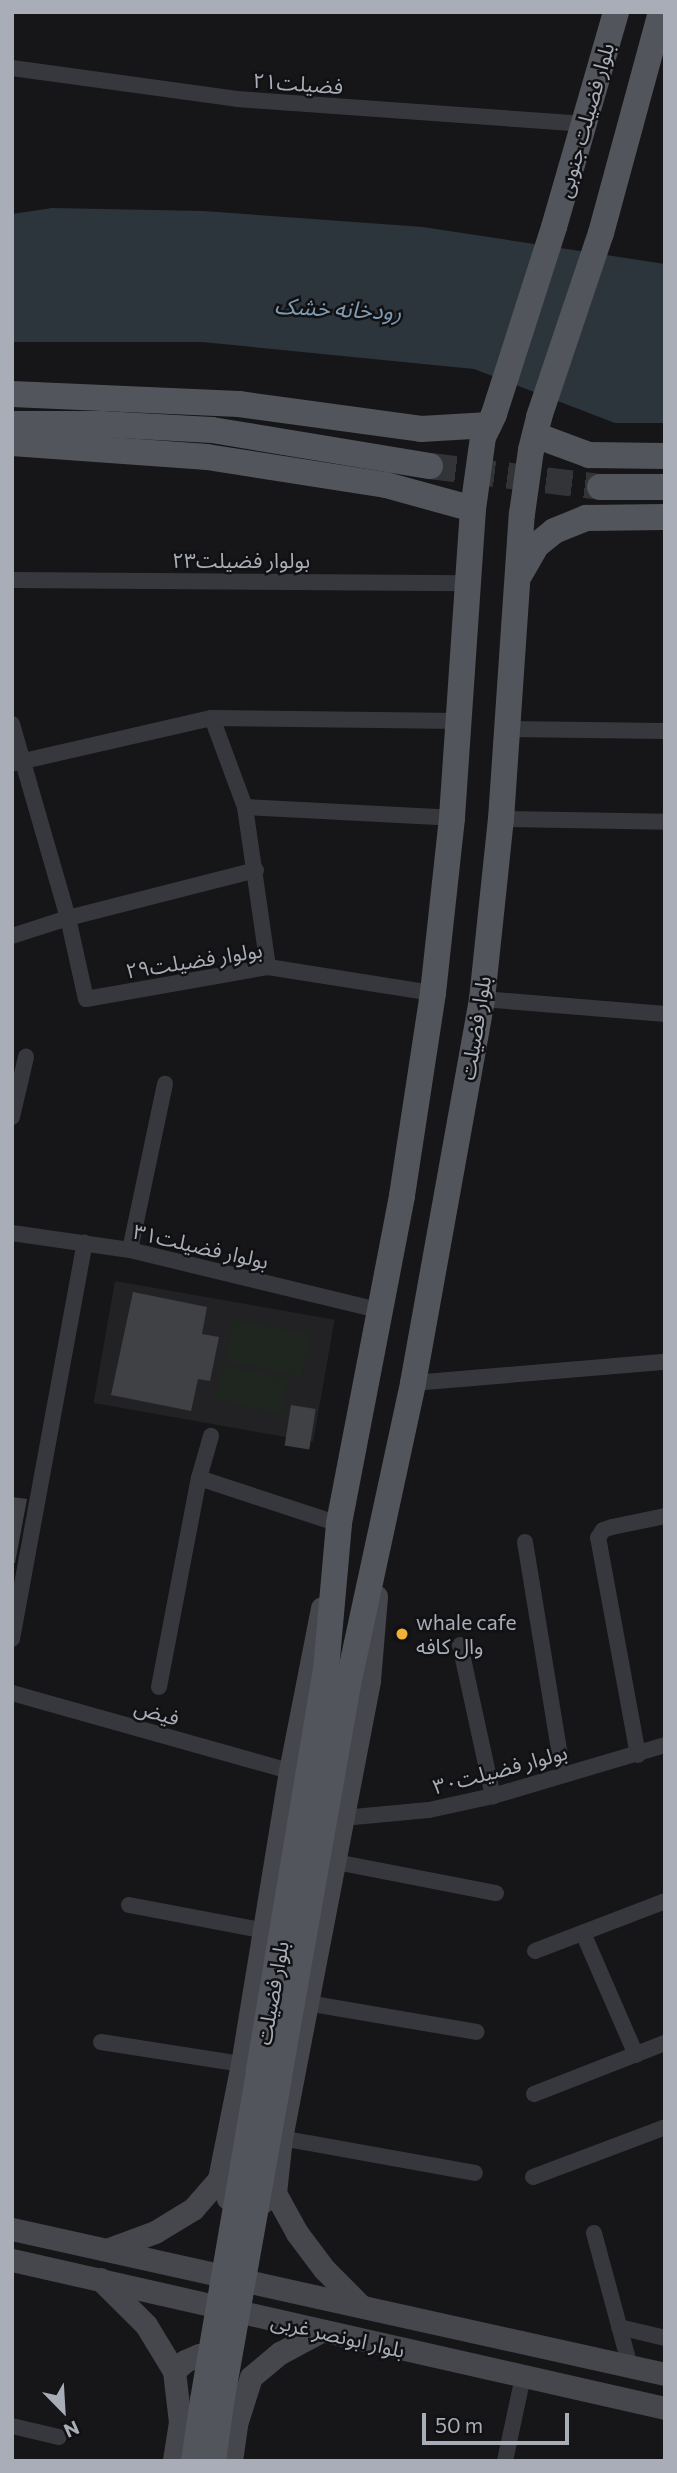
<!DOCTYPE html>
<meta charset="utf-8">
<style>
body{margin:0}
#map{position:relative;width:677px;height:2473px;overflow:hidden;background:#161618;font-family:Commissioner,"Noto Sans Arabic",sans-serif}
div>[style]{position:absolute}
.built>*{inset:0;background:#222225;transform-origin:0 0}
.green>*{inset:0;background:#1e261f;transform-origin:0 0}
.water>*{inset:0;background:#2c353c}
.building>*{inset:0;background:#404145;transform-origin:0 0}
.primary-tunnel>*{height:26px;margin-top:-13px;transform-origin:0;background:repeating-linear-gradient(90deg,#333438 0 26px,transparent 0 39px)}
.minor>*{height:16px;margin:-8px;padding:0 8px;transform-origin:8px;border-radius:8px;background:#37383d}
.secondary>*{height:23px;margin:-11.5px;padding:0 11.5px;transform-origin:11.5px;border-radius:11.5px;background:#45474d}
.primary>*{height:26px;margin:-13px;padding:0 13px;transform-origin:13px;border-radius:13px;background:#53555c}
.primary-bridge>*{height:26px;margin:-13px;padding:0 13px;transform-origin:13px;border-radius:13px;background:#53555c}
.dots>*{width:19px;height:19px;translate:-50% -50%;box-sizing:border-box;border:4px solid #111113;border-radius:50%}
span{translate:-50% -50%;white-space:nowrap;text-align:center;line-height:1.15;-webkit-text-stroke:5px #111113;paint-order:stroke}
.street-label{font-size:21px;color:#a8adb8}
.poi-label{font-size:21px;color:#a8adb8}
.left{translate:0 -50%;text-align:left}
.water-label{font-size:23px;color:#7f9bb3;font-style:italic}
.frame{position:absolute;inset:0;border:14px solid #a8adb8;pointer-events:none}
.north{position:absolute;left:28px;top:2375px;width:70px;height:70px;-webkit-text-stroke:5px #111113;paint-order:stroke;rotate:156deg;font-size:19px;font-weight:700;line-height:28px;text-align:center;color:#a8adb8}
.north::after{content:'';display:block;margin:auto;width:24px;height:32px;background:#a8adb8;clip-path:polygon(50% 0,100% 100%,50% 72%,0 100%)}
.scale{position:absolute;left:422px;top:2413px;width:147px;height:32px;box-sizing:border-box;border:4px solid #a8adb8;border-top:0;padding-left:9px;font-size:21px;line-height:24px;white-space:nowrap;color:#a8adb8;-webkit-text-stroke:5px #111113;paint-order:stroke}
</style>
<div id="map">
<div class="built">
<div style="left:115px;top:1281px;width:223px;height:124px;rotate:10deg"></div>
</div>
<div class="green">
<div style="left:234px;top:1319px;width:78px;height:43px;rotate:12deg"></div>
<div style="left:224px;top:1365px;width:66px;height:35px;rotate:13deg"></div>
</div>
<div class="water">
<div style="clip-path:polygon(52px 208px,203px 211px,423px 227px,665px 264px,665px 423px,615px 423px,474px 369px,202px 342px,12px 342px,12px 214px)"></div>
</div>
<div class="building">
<div style="clip-path:polygon(133px 1292px,207px 1307px,202px 1334px,219px 1337px,210px 1381px,198px 1379px,191px 1411px,111px 1395px)"></div>
<div style="left:291px;top:1405px;width:25px;height:41px;rotate:9deg"></div>
<div style="clip-path:polygon(12px 1497px,27px 1499px,15px 1563px,12px 1563px)"></div>
</div>
<div class="primary-tunnel">
<div style="left:430px;top:466px;width:171px;rotate:7deg"></div>
</div>
<div class="minor">
<div style="left:12px;top:68px;width:227px;rotate:7.8deg"></div>
<div style="left:237px;top:99px;width:346px;rotate:4.1deg"></div>
<div style="left:12px;top:580px;width:458px;rotate:0.4deg"></div>
<div style="left:212px;top:718px;width:95px;rotate:69.7deg"></div>
<div style="left:245px;top:807px;width:162px;rotate:81.8deg"></div>
<div style="left:12px;top:724px;width:202px;rotate:73.9deg"></div>
<div style="left:68px;top:918px;width:83px;rotate:77.5deg"></div>
<div style="left:86px;top:999px;width:185px;rotate:-10deg"></div>
<div style="left:268px;top:967px;width:167px;rotate:9deg"></div>
<div style="left:505px;top:729px;width:160px;rotate:0.7deg"></div>
<div style="left:15px;top:763px;width:202px;rotate:-12.9deg"></div>
<div style="left:212px;top:718px;width:247px;rotate:0.7deg"></div>
<div style="left:245px;top:807px;width:207px;rotate:3deg"></div>
<div style="left:501px;top:819px;width:164px;rotate:1deg"></div>
<div style="left:12px;top:936px;width:59px;rotate:-17.8deg"></div>
<div style="left:68px;top:918px;width:194px;rotate:-14.3deg"></div>
<div style="left:482px;top:999px;width:184px;rotate:4.7deg"></div>
<div style="left:12px;top:1117px;width:62px;rotate:-76.9deg"></div>
<div style="left:12px;top:1233px;width:119px;rotate:8.2deg"></div>
<div style="left:130px;top:1250px;width:255px;rotate:13.6deg"></div>
<div style="left:130px;top:1250px;width:170px;rotate:-78.1deg"></div>
<div style="left:413px;top:1383px;width:253px;rotate:-4.8deg"></div>
<div style="left:199px;top:1478px;width:147px;rotate:18.2deg"></div>
<div style="left:525px;top:1542px;width:235px;rotate:80.7deg"></div>
<div style="left:12px;top:1639px;width:403px;rotate:-79.6deg"></div>
<div style="left:460px;top:1645px;width:155px;rotate:77.7deg"></div>
<div style="left:159px;top:1687px;width:213px;rotate:-79.2deg"></div>
<div style="left:199px;top:1478px;width:44px;rotate:-74.1deg"></div>
<div style="left:12px;top:1693px;width:289px;rotate:15.7deg"></div>
<div style="left:638px;top:1755px;width:221px;rotate:-100.4deg"></div>
<div style="left:598px;top:1538px;width:9px;rotate:-58deg"></div>
<div style="left:603px;top:1530px;width:9px;rotate:-18deg"></div>
<div style="left:612px;top:1527px;width:54px;rotate:-11.7deg"></div>
<div style="left:343px;top:1818px;width:86px;rotate:-5.3deg"></div>
<div style="left:429px;top:1810px;width:66px;rotate:-12.3deg"></div>
<div style="left:493px;top:1796px;width:179px;rotate:-16.5deg"></div>
<div style="left:336px;top:1862px;width:163px;rotate:11deg"></div>
<div style="left:129px;top:1905px;width:138px;rotate:10.8deg"></div>
<div style="left:583px;top:1933px;width:133px;rotate:66.5deg"></div>
<div style="left:535px;top:1951px;width:139px;rotate:-21deg"></div>
<div style="left:307px;top:2003px;width:172px;rotate:9.7deg"></div>
<div style="left:101px;top:2042px;width:143px;rotate:8.9deg"></div>
<div style="left:534px;top:2094px;width:141px;rotate:-21.3deg"></div>
<div style="left:281px;top:2138px;width:197px;rotate:10.2deg"></div>
<div style="left:533px;top:2177px;width:141px;rotate:-20.7deg"></div>
<div style="left:594px;top:2233px;width:138px;rotate:74.9deg"></div>
<div style="left:619px;top:2327px;width:47px;rotate:13.4deg"></div>
<div style="left:12px;top:2426px;width:48px;rotate:13.2deg"></div>
<div style="left:505px;top:2461px;width:87px;rotate:-78deg"></div>
</div>
<div class="secondary">
<div style="left:275px;top:2193px;width:21px;rotate:145deg"></div>
<div style="left:258px;top:2205px;width:21px;rotate:-177deg"></div>
<div style="left:237px;top:2204px;width:11px;rotate:-146deg"></div>
<div style="left:228px;top:2198px;width:21px;rotate:-115deg"></div>
<div style="left:219px;top:2179px;width:117px;rotate:-78.7deg"></div>
<div style="left:242px;top:2064px;width:297px;rotate:-80.7deg"></div>
<div style="left:290px;top:1771px;width:166px;rotate:-78.9deg"></div>
<div style="left:275px;top:2193px;width:55px;rotate:-83.8deg"></div>
<div style="left:281px;top:2138px;width:466px;rotate:-79.1deg"></div>
<div style="left:369px;top:1680px;width:84px;rotate:-85.2deg"></div>
<div style="left:275px;top:2193px;width:46px;rotate:61.2deg"></div>
<div style="left:297px;top:2233px;width:45px;rotate:53.1deg"></div>
<div style="left:324px;top:2269px;width:52px;rotate:45deg"></div>
<div style="left:12px;top:2229px;width:669px;rotate:12.52deg"></div>
<div style="left:109px;top:2249px;width:49px;rotate:-20.3deg"></div>
<div style="left:155px;top:2232px;width:44px;rotate:-31.2deg"></div>
<div style="left:193px;top:2209px;width:40px;rotate:-49deg"></div>
<div style="left:12px;top:2260px;width:670px;rotate:12.77deg"></div>
<div style="left:100px;top:2279px;width:65px;rotate:45deg"></div>
<div style="left:146px;top:2325px;width:54px;rotate:58.7deg"></div>
<div style="left:174px;top:2371px;width:51px;rotate:83.3deg"></div>
<div style="left:180px;top:2422px;width:39px;rotate:99deg"></div>
<div style="left:174px;top:2371px;width:15px;rotate:-42deg"></div>
<div style="left:185px;top:2361px;width:15px;rotate:-23deg"></div>
<div style="left:199px;top:2355px;width:29px;rotate:6deg"></div>
<div style="left:231px;top:2461px;width:37px;rotate:-82deg"></div>
<div style="left:236px;top:2424px;width:49px;rotate:-72.3deg"></div>
<div style="left:251px;top:2377px;width:38px;rotate:-40deg"></div>
<div style="left:280px;top:2353px;width:47px;rotate:-28.2deg"></div>
</div>
<div class="primary">
<div style="left:12px;top:394px;width:227px;rotate:2.5deg"></div>
<div style="left:239px;top:404px;width:184px;rotate:7.8deg"></div>
<div style="left:421px;top:429px;width:68px;rotate:-3.4deg"></div>
<div style="left:12px;top:424px;width:90px"></div>
<div style="left:102px;top:424px;width:110px;rotate:3.1deg"></div>
<div style="left:212px;top:430px;width:221px;rotate:9.4deg"></div>
<div style="left:535px;top:435px;width:58px;rotate:20.3deg"></div>
<div style="left:589px;top:455px;width:76px;rotate:0.8deg"></div>
<div style="left:483px;top:437px;width:25px;rotate:-64deg"></div>
<div style="left:494px;top:414px;width:196px;rotate:-72.2deg"></div>
<div style="left:554px;top:227px;width:224px;rotate:-73.9deg"></div>
<div style="left:12px;top:443px;width:196px;rotate:4.1deg"></div>
<div style="left:207px;top:457px;width:181px;rotate:8.9deg"></div>
<div style="left:386px;top:485px;width:90px;rotate:15.4deg"></div>
<div style="left:473px;top:509px;width:310px;rotate:93.9deg"></div>
<div style="left:452px;top:818px;width:176px;rotate:96.2deg"></div>
<div style="left:433px;top:993px;width:205px;rotate:98.7deg"></div>
<div style="left:402px;top:1196px;width:334px;rotate:100.9deg"></div>
<div style="left:339px;top:1524px;width:146px;rotate:95.1deg"></div>
<div style="left:326px;top:1669px;width:408px;rotate:99.5deg"></div>
<div style="left:531px;top:450px;width:34px;rotate:-76deg"></div>
<div style="left:539px;top:417px;width:194px;rotate:-71.4deg"></div>
<div style="left:601px;top:233px;width:229px;rotate:-74.8deg"></div>
<div style="left:600px;top:487px;width:65px"></div>
<div style="left:520px;top:574px;width:34px;rotate:-60deg"></div>
<div style="left:537px;top:545px;width:22px;rotate:-39deg"></div>
<div style="left:554px;top:531px;width:35px;rotate:-22deg"></div>
<div style="left:586px;top:518px;width:79px;rotate:-0.7deg"></div>
<div style="left:279px;top:2076px;width:407px;rotate:-80deg"></div>
<div style="left:350px;top:1675px;width:299px;rotate:-77.8deg"></div>
<div style="left:413px;top:1383px;width:390px;rotate:-79.8deg"></div>
<div style="left:482px;top:999px;width:181px;rotate:-84deg"></div>
<div style="left:501px;top:819px;width:306px;rotate:-86.1deg"></div>
<div style="left:194px;top:2461px;width:62px;rotate:-81.6deg"></div>
<div style="left:213px;top:2461px;width:59px;rotate:-82.1deg"></div>
</div>
<div class="primary-bridge">
<div style="left:473px;top:509px;width:73px;rotate:-82.1deg"></div>
<div style="left:522px;top:514px;width:65px;rotate:-82deg"></div>
<div style="left:203px;top:2400px;width:334px;rotate:-80.3deg"></div>
<div style="left:221px;top:2403px;width:332px;rotate:-79.9deg"></div>
</div>
<div class="dots">
<div style="left:402px;top:1634px;background:#f2b134"></div>
</div>
<div class="street-label">
<span style="left:298px;top:83px;rotate:4deg">فضیلت۲۱</span>
<span style="left:585px;top:120px;rotate:-74deg">بلوار فضیلت جنوبی</span>
<span style="left:241px;top:560px">بولوار فضیلت۲۳</span>
<span style="left:194px;top:960px;rotate:-9deg">بولوار فضیلت۲۹</span>
<span style="left:475px;top:1028px;rotate:-81deg">بلوار فضیلت</span>
<span style="left:201px;top:1246px;rotate:13deg">بولوار فضیلت۳۱</span>
<span style="left:157px;top:1712px;rotate:16deg">فیض</span>
<span style="left:500px;top:1769px;rotate:-15deg">بولوار فضیلت۳۰</span>
<span style="left:272px;top:1993px;rotate:-80deg">بلوار فضیلت</span>
<span style="left:338px;top:2335px;rotate:13deg">بلوار ابونصر غربی</span>
</div>
<div class="poi-label">
<span class="left" style="left:416px;top:1634px">whale cafe<br>وال کافه</span>
</div>
<div class="water-label">
<span style="left:338px;top:308px;rotate:3deg">رودخانه خشک</span>
</div>
<div class="frame"></div>
<div class="north">N</div>
<div class="scale">50 m</div>
</div>
